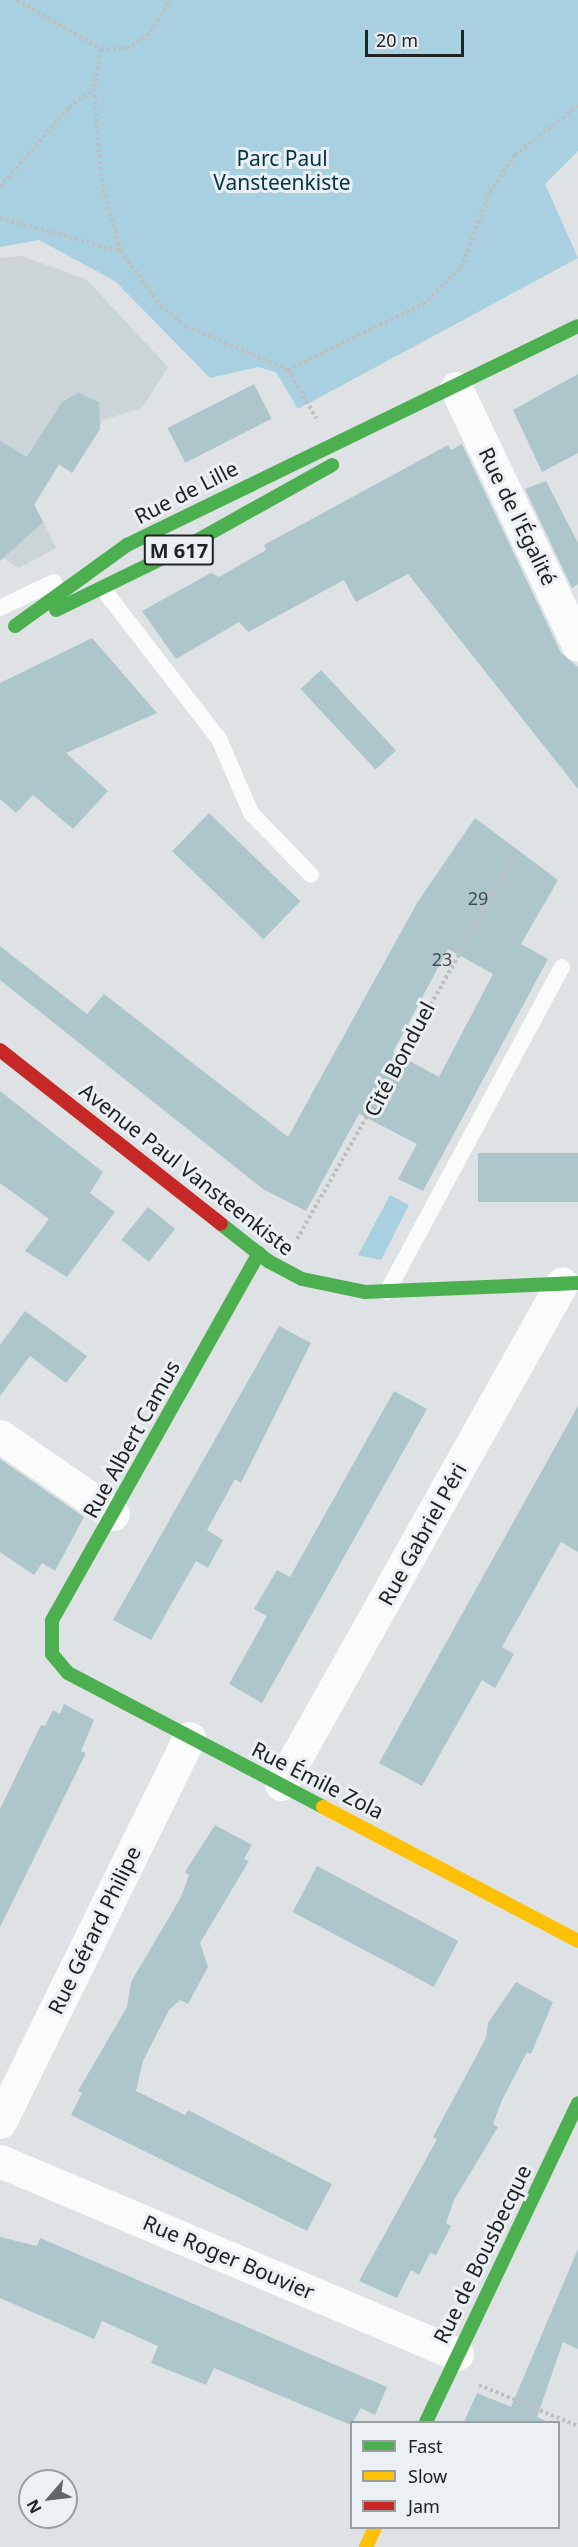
<!DOCTYPE html>
<meta charset="utf-8">
<style>
body{margin:0}
#map{position:relative;width:578px;height:2547px;overflow:hidden;background:#dfe2e4;font-family:"Noto Sans",sans-serif}
div>[style]{position:absolute}
.built>*{inset:0;background:#cbd4d7}
.green>*{inset:0;background:#a9d0e1}
.building>*{inset:0;background:#acc6ca;transform-origin:0 0}
.path>*{height:4px;margin-top:-2px;transform-origin:0;background:repeating-linear-gradient(90deg,#bec0c0 0 3px,transparent 0 6px)}
.lane>*{height:16px;margin:-8px;padding:0 8px;transform-origin:8px;border-radius:8px;background:#fafbfb}
.street>*{height:33px;margin:-16.5px;padding:0 16.5px;transform-origin:16.5px;border-radius:16.5px;background:#fafbfb}
.fast>*{height:14px;margin:-7px;padding:0 7px;transform-origin:7px;border-radius:7px;background:#4caf50}
.slow>*{height:14px;margin:-7px;padding:0 7px;transform-origin:7px;border-radius:7px;background:#ffc107}
.jam>*{height:14px;margin:-7px;padding:0 7px;transform-origin:7px;border-radius:7px;background:#c62828}
span{translate:-50% -50%;white-space:nowrap;text-align:center;line-height:1.15;-webkit-text-stroke:6px #eaf0f3;paint-order:stroke}
.number-label{font-size:18px;color:#434b4d}
.number-label span{-webkit-text-stroke-width:0}
.shield-label span{padding:2px 4px;background:#eaf0f3;border:2px solid;border-radius:4px;-webkit-text-stroke-width:0}
.shield-label{font-size:20px;color:#202223;font-weight:700}
.park-label{font-size:21px;color:#023343}
.street-label{font-size:21px;color:#202223}
.legend{position:absolute;left:350px;top:2421px;width:210px;height:108px;box-sizing:border-box;background:#eaf0f3;border:2px solid #999ea0;margin:0;padding:8px 10px;list-style:none;font-size:18px;color:#202223}
.legend li{display:flex;align-items:center;gap:12px;height:30px}
.legend b{width:30px;border:2px solid #999ea0}
.north{position:absolute;left:18px;top:2469px;width:60px;height:60px;box-sizing:border-box;background:#eaf0f3;border:2px solid #999ea0;border-radius:50%;rotate:242deg;font-size:16px;font-weight:700;line-height:24px;text-align:center;color:#202223}
.north::after{content:'';display:block;margin:auto;width:21px;height:27px;background:#636567;clip-path:polygon(50% 0,100% 100%,50% 72%,0 100%)}
.scale{position:absolute;left:365px;top:30px;width:99px;height:27px;box-sizing:border-box;border:3px solid #202223;border-top:0;padding-left:8px;font-size:18px;line-height:21px;white-space:nowrap;color:#202223;-webkit-text-stroke:4px #eaf0f3;paint-order:stroke}
</style>
<div id="map">
<div class="built">
<div style="clip-path:polygon(22px 256px,87px 280px,168px 367px,142px 408px,103px 420px,72px 473px,59px 465px,29px 514px,34px 523px,42px 519px,56px 548px,19px 568px,0 556px,0 258px)"></div>
</div>
<div class="green">
<div style="clip-path:polygon(0 0,578px 0,578px 151px,545px 184px,578px 258px,298px 409px,276px 372px,258px 367px,210px 378px,115px 281px,39px 240px,0 247px)"></div>
<div style="clip-path:polygon(390px 1195px,409px 1205px,381px 1260px,358px 1255px)"></div>
</div>
<div class="building">
<div style="clip-path:polygon(578px 374px,578px 453px,542px 472px,513px 410px)"></div>
<div style="left:254px;top:384px;width:39px;height:97px;rotate:63deg"></div>
<div style="clip-path:polygon(78px 393px,99px 402px,100px 429px,72px 473px,59px 464px,34px 504px,43px 522px,0 561px,0 441px,27px 457px,62px 402px)"></div>
<div style="clip-path:polygon(462px 444px,561px 653px,578px 667px,578px 789px,408px 574px,356px 602px,344px 580px,248px 632px,239px 622px,176px 659px,142px 611px,211px 573px,219px 577px,266px 550px,264px 545px,448px 445px,451px 450px)"></div>
<div style="clip-path:polygon(546px 481px,578px 543px,578px 584px,572px 588px,525px 489px)"></div>
<div style="clip-path:polygon(92px 638px,157px 713px,66px 753px,108px 791px,73px 829px,33px 795px,16px 813px,0 799px,0 683px)"></div>
<div style="left:321px;top:670px;width:110px;height:28px;rotate:47deg"></div>
<div style="left:209px;top:813px;width:127px;height:53px;rotate:44deg"></div>
<div style="clip-path:polygon(evenodd,475px 818px,558px 880px,521px 944px,548px 959px,423px 1191px,398px 1179px,417px 1144px,359px 1114px,306px 1211px,263px 1189px,0 980px,0 946px,87px 1014px,104px 994px,288px 1137px,417px 903px,475px 818px,448px 949px,493px 974px,439px 1077px,393px 1052px,448px 949px)"></div>
<div style="clip-path:polygon(0 1091px,103px 1172px,90px 1193px,115px 1212px,67px 1277px,25px 1251px,49px 1219px,0 1183px)"></div>
<div style="left:578px;top:1153px;width:49px;height:100px;rotate:90deg"></div>
<div style="left:148px;top:1207px;width:35px;height:42px;rotate:39deg"></div>
<div style="clip-path:polygon(25px 1311px,87px 1356px,66px 1383px,30px 1356px,0 1396px,0 1345px)"></div>
<div style="clip-path:polygon(279px 1326px,311px 1343px,241px 1483px,235px 1479px,207px 1530px,223px 1540px,208px 1568px,196px 1561px,151px 1640px,113px 1620px)"></div>
<div style="clip-path:polygon(394px 1391px,427px 1409px,262px 1703px,229px 1684px,267px 1616px,254px 1609px,277px 1570px,290px 1577px)"></div>
<div style="clip-path:polygon(578px 1406px,578px 1552px,561px 1542px,502px 1647px,514px 1654px,495px 1688px,482px 1680px,422px 1786px,379px 1763px)"></div>
<div style="clip-path:polygon(0 1459px,84px 1517px,55px 1571px,42px 1563px,34px 1575px,0 1552px)"></div>
<div style="clip-path:polygon(64px 1704px,94px 1720px,81px 1751px,86px 1753px,0 1927px,0 1809px,41px 1725px,45px 1726px,53px 1710px,60px 1714px)"></div>
<div style="clip-path:polygon(215px 1825px,252px 1845px,244px 1859px,249px 1861px,200px 1943px,208px 1967px,188px 2004px,180px 2000px,169px 2010px,143px 2061px,136px 2091px,185px 2115px,188px 2110px,332px 2184px,307px 2231px,71px 2115px,82px 2093px,78px 2091px,127px 2007px,131px 1982px,181px 1897px,189px 1875px,185px 1872px)"></div>
<div style="left:317px;top:1866px;width:160px;height:52px;rotate:28deg"></div>
<div style="clip-path:polygon(516px 1982px,553px 2002px,531px 2054px,527px 2052px,502px 2100px,493px 2124px,498px 2127px,454px 2200px,446px 2223px,451px 2226px,436px 2255px,430px 2253px,419px 2275px,411px 2270px,397px 2298px,359px 2281px,437px 2139px,433px 2137px,486px 2038px,488px 2023px)"></div>
<div style="clip-path:polygon(0 2237px,37px 2246px,40px 2238px,387px 2387px,375px 2415px,361px 2408px,351px 2425px,214px 2368px,206px 2385px,151px 2363px,158px 2346px,102px 2321px,94px 2339px,0 2298px)"></div>
<div style="clip-path:polygon(578px 2249px,578px 2349px,563px 2342px,537px 2417px,548px 2422px,464px 2422px,477px 2393px,511px 2407px)"></div>
</div>
<div class="path">
<div style="left:17px;top:0;width:97px;rotate:30.3deg"></div>
<div style="left:101px;top:49px;width:26px;rotate:-2deg"></div>
<div style="left:127px;top:48px;width:23px;rotate:-31deg"></div>
<div style="left:147px;top:36px;width:43px;rotate:-56.3deg"></div>
<div style="left:101px;top:49px;width:41px;rotate:99.9deg"></div>
<div style="left:94px;top:89px;width:95px;rotate:85.2deg"></div>
<div style="left:102px;top:184px;width:70px;rotate:74.2deg"></div>
<div style="left:121px;top:251px;width:68px;rotate:54deg"></div>
<div style="left:161px;top:306px;width:32px;rotate:39deg"></div>
<div style="left:186px;top:326px;width:111px;rotate:23.3deg"></div>
<div style="left:288px;top:370px;width:56px;rotate:59.7deg"></div>
<div style="left:0;top:187px;width:106px;rotate:-49.2deg"></div>
<div style="left:69px;top:107px;width:31px;rotate:-36deg"></div>
<div style="left:0;top:218px;width:124px;rotate:15.4deg"></div>
<div style="left:288px;top:370px;width:150px;rotate:-26.1deg"></div>
<div style="left:423px;top:304px;width:52px;rotate:-43.5deg"></div>
<div style="left:461px;top:268px;width:81px;rotate:-69.1deg"></div>
<div style="left:490px;top:192px;width:45px;rotate:-56deg"></div>
<div style="left:515px;top:155px;width:80px;rotate:-37.9deg"></div>
<div style="left:297px;top:1239px;width:448px;rotate:-60.3deg"></div>
<div style="left:479px;top:2385px;width:107px;rotate:22.5deg"></div>
</div>
<div class="lane">
<div style="left:103px;top:589px;width:190px;rotate:52.3deg"></div>
<div style="left:219px;top:739px;width:81px;rotate:66.6deg"></div>
<div style="left:251px;top:813px;width:86px;rotate:45.9deg"></div>
<div style="left:0;top:608px;width:60px;rotate:-25.7deg"></div>
<div style="left:387px;top:1292px;width:369px;rotate:-61.7deg"></div>
</div>
<div class="street">
<div style="left:456px;top:388px;width:284px;rotate:64.6deg"></div>
<div style="left:0;top:1436px;width:137px;rotate:34.6deg"></div>
<div style="left:281px;top:1784px;width:574px;rotate:-60.71deg"></div>
<div style="left:0;top:2122px;width:428px;rotate:-63.8deg"></div>
<div style="left:0;top:2161px;width:496px;rotate:22.9deg"></div>
</div>
<div class="fast">
<div style="left:56px;top:610px;width:148px;rotate:-26deg"></div>
<div style="left:189px;top:545px;width:164px;rotate:-29.2deg"></div>
<div style="left:15px;top:626px;width:138px;rotate:-35.9deg"></div>
<div style="left:127px;top:545px;width:501px;rotate:-25.9deg"></div>
<div style="left:221px;top:1224px;width:60px;rotate:38.2deg"></div>
<div style="left:268px;top:1261px;width:38px;rotate:28deg"></div>
<div style="left:302px;top:1279px;width:64px;rotate:11.7deg"></div>
<div style="left:365px;top:1292px;width:213px;rotate:-2.4deg"></div>
<div style="left:259px;top:1253px;width:422px;rotate:119.4deg"></div>
<div style="left:52px;top:1621px;width:33px;rotate:90deg"></div>
<div style="left:52px;top:1654px;width:25px;rotate:50deg"></div>
<div style="left:68px;top:1673px;width:288px;rotate:27.7deg"></div>
<div style="left:426px;top:2422px;width:353px;rotate:-64.5deg"></div>
</div>
<div class="slow">
<div style="left:323px;top:1807px;width:288px;rotate:27.7deg"></div>
<div style="left:366px;top:2547px;width:21px;rotate:-65deg"></div>
</div>
<div class="jam">
<div style="left:0;top:1050px;width:281px;rotate:38.2deg"></div>
</div>
<div class="number-label">
<span style="left:478px;top:898px">29</span>
<span style="left:442px;top:959px">23</span>
</div>
<div class="shield-label">
<span style="left:179px;top:550px">M 617</span>
</div>
<div class="park-label">
<span style="left:282px;top:170px">Parc Paul<br>Vansteenkiste</span>
</div>
<div class="street-label">
<span style="left:186px;top:492px;rotate:-27deg">Rue de Lille</span>
<span style="left:518px;top:516px;rotate:64deg">Rue de l'Égalité</span>
<span style="left:399px;top:1059px;rotate:-62deg">Cité Bonduel</span>
<span style="left:187px;top:1169px;rotate:38deg">Avenue Paul Vansteenkiste</span>
<span style="left:131px;top:1439px;rotate:-61deg">Rue Albert Camus</span>
<span style="left:422px;top:1534px;rotate:-61deg">Rue Gabriel Péri</span>
<span style="left:318px;top:1780px;rotate:27deg">Rue Émile Zola</span>
<span style="left:94px;top:1930px;rotate:-64deg">Rue Gérard Philipe</span>
<span style="left:482px;top:2254px;rotate:-64deg">Rue de Bousbecque</span>
<span style="left:229px;top:2257px;rotate:23deg">Rue Roger Bouvier</span>
</div>
<ul class="legend">
<li><b style="height:8px;background:#4caf50"></b>Fast</li>
<li><b style="height:8px;background:#ffc107"></b>Slow</li>
<li><b style="height:8px;background:#c62828"></b>Jam</li>
</ul>
<div class="north">N</div>
<div class="scale">20 m</div>
</div>
